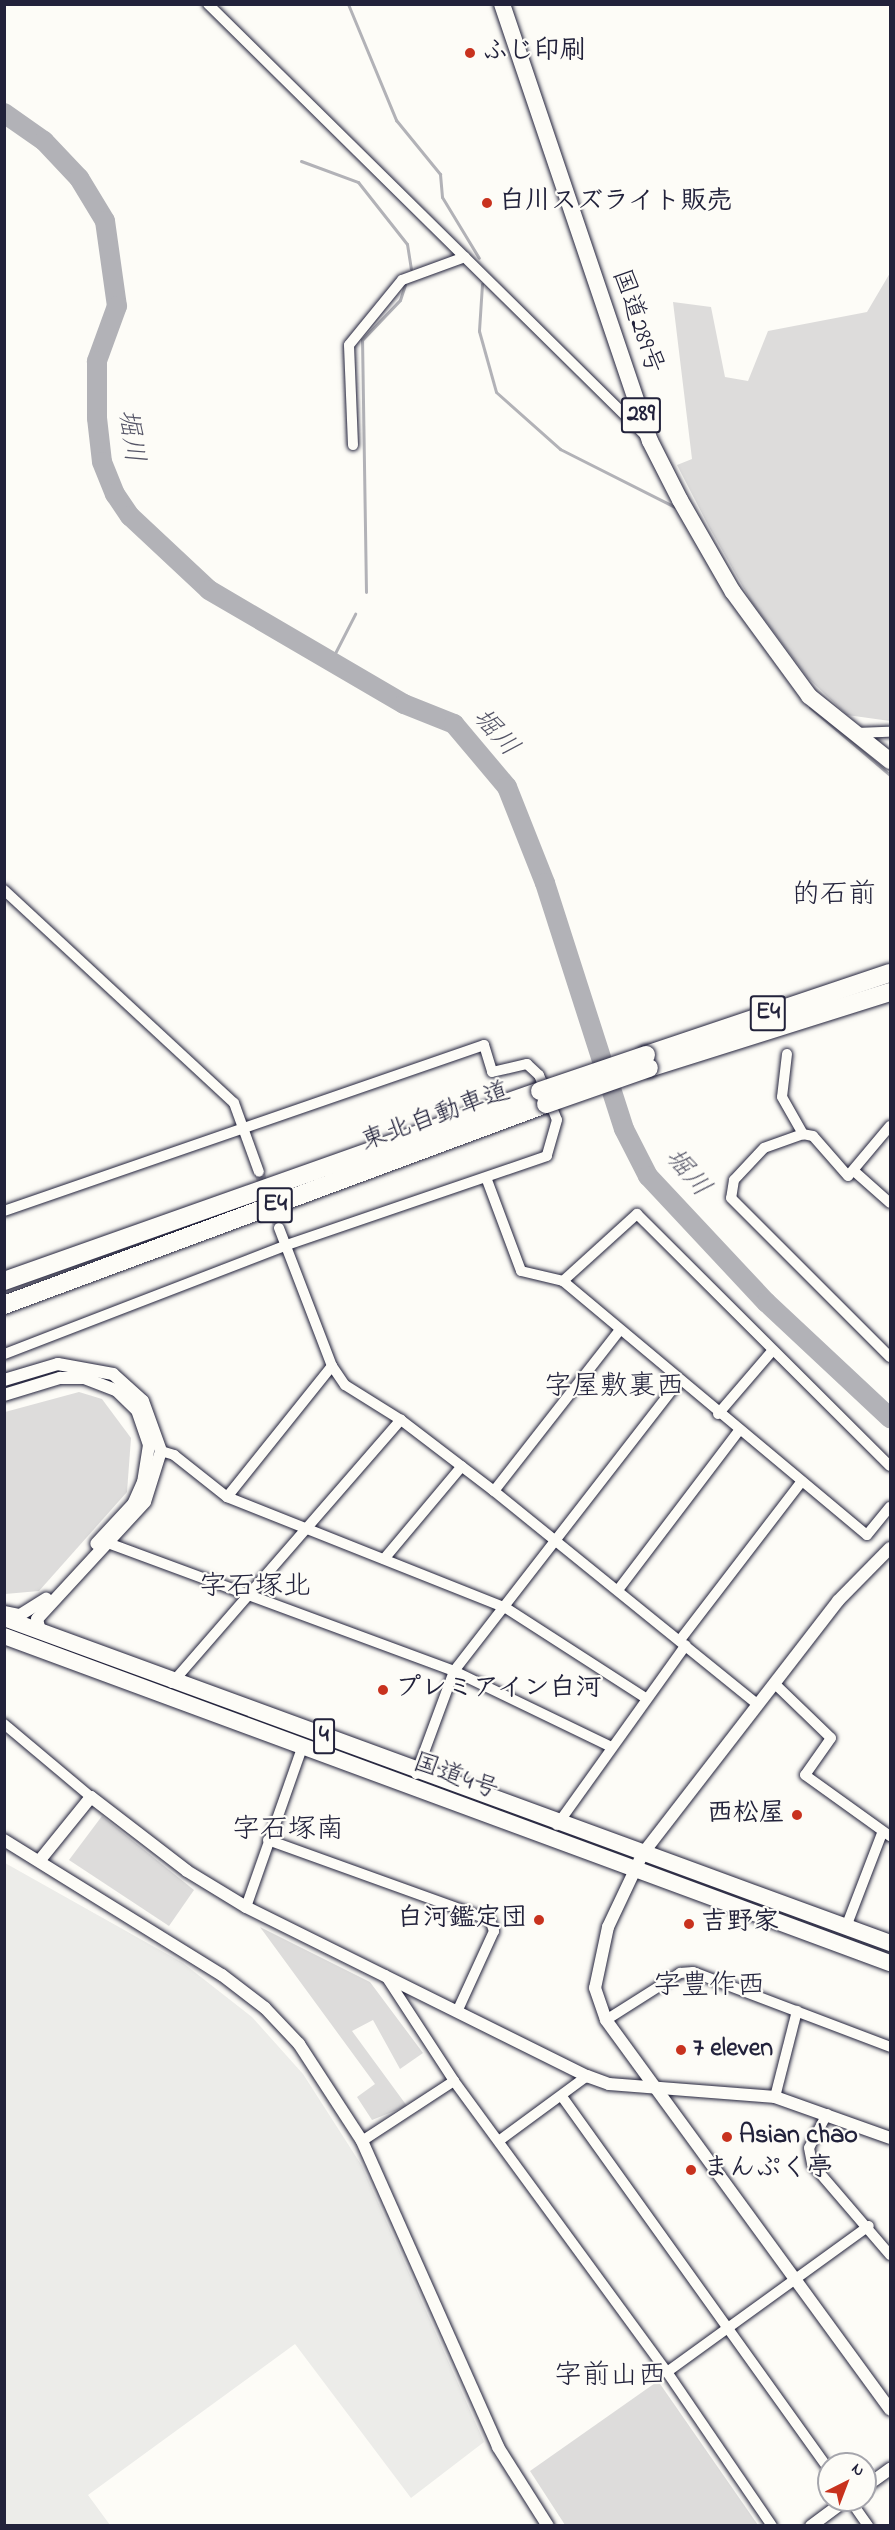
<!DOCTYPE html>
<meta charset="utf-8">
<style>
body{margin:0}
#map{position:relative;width:895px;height:2530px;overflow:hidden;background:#fdfcf7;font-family:"Indie Flower","Klee One",sans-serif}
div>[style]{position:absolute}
.built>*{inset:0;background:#ecece9}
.green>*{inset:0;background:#dddcdb}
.stream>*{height:3px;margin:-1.5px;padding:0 1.5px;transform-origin:1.5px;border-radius:1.5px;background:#b2b2b7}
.river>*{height:20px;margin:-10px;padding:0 10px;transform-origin:10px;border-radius:10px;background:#b2b2b7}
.minor-tunnel>*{height:10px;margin-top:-5px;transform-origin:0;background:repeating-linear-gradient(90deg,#d1d0d1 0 10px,transparent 0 15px)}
.roads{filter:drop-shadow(0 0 2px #22223b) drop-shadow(0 0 2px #22223b)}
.minor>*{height:10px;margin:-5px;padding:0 5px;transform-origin:5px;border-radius:5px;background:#fdfcf7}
.tertiary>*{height:12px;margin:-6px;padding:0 6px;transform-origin:6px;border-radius:6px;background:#fdfcf7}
.trunk>*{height:16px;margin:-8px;padding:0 8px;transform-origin:8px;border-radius:8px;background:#fdfcf7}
.motorway>*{height:18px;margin:-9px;padding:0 9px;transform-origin:9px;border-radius:9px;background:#fdfcf7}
.bridges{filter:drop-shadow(0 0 2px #22223b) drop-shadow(0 0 2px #22223b)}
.motorway-bridge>*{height:18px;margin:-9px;padding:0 9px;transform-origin:9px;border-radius:9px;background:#fdfcf7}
.dots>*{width:16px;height:16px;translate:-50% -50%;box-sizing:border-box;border:3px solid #fdfcf7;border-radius:50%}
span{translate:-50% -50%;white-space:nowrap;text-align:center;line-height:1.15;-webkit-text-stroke:4.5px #fdfcf7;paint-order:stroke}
.shield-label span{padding:2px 4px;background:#fdfcf7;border:2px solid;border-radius:4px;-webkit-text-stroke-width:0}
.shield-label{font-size:24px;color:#22223b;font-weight:700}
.poi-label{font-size:26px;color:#22223b;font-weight:700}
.left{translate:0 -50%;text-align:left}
.right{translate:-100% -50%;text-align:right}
.street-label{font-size:26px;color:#22223b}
.water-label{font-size:27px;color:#545466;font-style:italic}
.quarter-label{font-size:28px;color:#22223b}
.frame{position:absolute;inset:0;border:6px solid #22223b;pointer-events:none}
.north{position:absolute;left:817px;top:2452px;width:60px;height:60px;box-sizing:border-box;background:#fdfcf7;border:2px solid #a5a5ac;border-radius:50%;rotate:42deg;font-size:16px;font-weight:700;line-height:24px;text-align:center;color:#22223b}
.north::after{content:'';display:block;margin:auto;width:21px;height:27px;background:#c8321e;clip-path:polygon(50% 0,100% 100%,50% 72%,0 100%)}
</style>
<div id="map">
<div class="built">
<div style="clip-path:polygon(5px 1863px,183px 1963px,252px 2017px,303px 2074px,362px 2166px,484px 2442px,411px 2498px,295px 2344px,88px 2495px,110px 2525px,5px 2525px)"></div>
</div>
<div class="green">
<div style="clip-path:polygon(890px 273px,890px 721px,847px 715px,808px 678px,751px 601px,709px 527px,677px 465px,692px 459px,673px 302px,711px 307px,725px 377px,748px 381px,768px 331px,867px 312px)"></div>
<div style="clip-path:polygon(79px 1392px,102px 1399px,131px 1438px,127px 1492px,39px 1591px,5px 1594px,5px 1412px)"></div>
<div style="clip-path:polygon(102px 1816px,194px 1890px,169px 1926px,69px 1860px)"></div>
<div style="clip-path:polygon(260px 1927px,370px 1982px,423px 2053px,400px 2069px,373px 2020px,352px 2031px,407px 2106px,372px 2120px,357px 2097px,375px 2084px)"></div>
<div style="clip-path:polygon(658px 2381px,758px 2525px,565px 2525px,530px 2471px)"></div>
</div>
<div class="stream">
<div style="left:348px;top:4px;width:126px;rotate:67.5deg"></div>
<div style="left:396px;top:120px;width:70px;rotate:50.8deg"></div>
<div style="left:440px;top:174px;width:23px;rotate:85deg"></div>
<div style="left:442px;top:197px;width:71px;rotate:58.8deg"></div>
<div style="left:301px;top:161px;width:61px;rotate:20.2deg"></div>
<div style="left:358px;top:182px;width:79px;rotate:51.7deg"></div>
<div style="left:407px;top:244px;width:25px;rotate:81deg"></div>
<div style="left:482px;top:284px;width:47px;rotate:93.7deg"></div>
<div style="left:479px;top:331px;width:63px;rotate:74.4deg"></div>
<div style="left:496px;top:392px;width:86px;rotate:41.7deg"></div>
<div style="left:560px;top:449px;width:129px;rotate:26.8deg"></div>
<div style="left:366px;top:592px;width:252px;rotate:-90.9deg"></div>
<div style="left:362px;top:340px;width:55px;rotate:-46.5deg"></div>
<div style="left:400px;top:300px;width:16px;rotate:-72deg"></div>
<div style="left:332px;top:659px;width:51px;rotate:-62.9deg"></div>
<div style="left:810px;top:707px;width:105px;rotate:40.4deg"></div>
</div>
<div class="river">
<div style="left:4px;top:113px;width:49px;rotate:35deg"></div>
<div style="left:44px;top:141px;width:51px;rotate:46.6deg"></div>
<div style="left:79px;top:178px;width:50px;rotate:58.8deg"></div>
<div style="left:105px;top:221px;width:86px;rotate:82deg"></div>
<div style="left:117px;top:306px;width:59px;rotate:110deg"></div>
<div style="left:97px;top:361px;width:57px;rotate:90deg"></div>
<div style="left:97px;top:418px;width:44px;rotate:83.5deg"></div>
<div style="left:102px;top:462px;width:35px;rotate:68deg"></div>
<div style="left:115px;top:494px;width:27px;rotate:56deg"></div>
<div style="left:130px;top:516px;width:108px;rotate:43.1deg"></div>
<div style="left:209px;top:590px;width:226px;rotate:30.3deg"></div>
<div style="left:404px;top:704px;width:54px;rotate:21.8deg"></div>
<div style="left:454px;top:724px;width:82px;rotate:49.9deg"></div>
<div style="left:507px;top:787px;width:103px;rotate:68.4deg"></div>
<div style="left:545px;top:883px;width:258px;rotate:72.2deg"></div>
<div style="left:624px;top:1129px;width:53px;rotate:62.9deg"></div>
<div style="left:648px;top:1176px;width:173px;rotate:46.9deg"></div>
<div style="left:766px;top:1302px;width:170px;rotate:43.1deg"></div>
</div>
<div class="minor-tunnel">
<div style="left:259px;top:1172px;width:59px;rotate:70.3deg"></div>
</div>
<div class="roads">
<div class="minor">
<div style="left:208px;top:4px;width:615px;rotate:44.6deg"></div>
<div style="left:353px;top:445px;width:100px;rotate:-92.3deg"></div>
<div style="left:349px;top:345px;width:84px;rotate:-50.8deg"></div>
<div style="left:402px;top:280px;width:67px;rotate:-20.1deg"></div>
<div style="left:854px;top:733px;width:36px;rotate:-2deg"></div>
<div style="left:4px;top:890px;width:313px;rotate:42.8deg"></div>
<div style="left:234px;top:1103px;width:73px;rotate:70.1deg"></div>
<div style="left:787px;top:1054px;width:43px;rotate:96.6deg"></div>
<div style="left:782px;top:1097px;width:43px;rotate:60.4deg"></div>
<div style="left:890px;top:1126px;width:65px;rotate:130deg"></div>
<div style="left:848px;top:1176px;width:53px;rotate:-131.2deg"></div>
<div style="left:813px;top:1136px;width:10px;rotate:-169deg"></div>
<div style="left:803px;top:1134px;width:41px;rotate:160.3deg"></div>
<div style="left:764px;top:1148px;width:44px;rotate:133.2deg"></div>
<div style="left:734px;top:1180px;width:18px;rotate:99deg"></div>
<div style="left:731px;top:1198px;width:225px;rotate:45deg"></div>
<div style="left:854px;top:1171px;width:48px;rotate:41.6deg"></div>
<div style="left:487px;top:1180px;width:97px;rotate:69.5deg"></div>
<div style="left:521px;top:1271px;width:43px;rotate:13.4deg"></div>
<div style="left:563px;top:1281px;width:396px;rotate:39.9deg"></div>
<div style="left:867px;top:1535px;width:36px;rotate:-51deg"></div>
<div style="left:4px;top:1211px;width:508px;rotate:-19.08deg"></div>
<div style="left:484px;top:1045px;width:28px;rotate:73deg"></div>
<div style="left:492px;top:1072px;width:36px;rotate:-13deg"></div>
<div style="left:527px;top:1064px;width:16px;rotate:43deg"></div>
<div style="left:539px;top:1075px;width:48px;rotate:68.2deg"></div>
<div style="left:557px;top:1120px;width:37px;rotate:106deg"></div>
<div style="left:547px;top:1156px;width:275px;rotate:161.1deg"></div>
<div style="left:287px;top:1245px;width:303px;rotate:158.9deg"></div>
<div style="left:279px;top:1228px;width:148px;rotate:69deg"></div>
<div style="left:332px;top:1366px;width:23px;rotate:56deg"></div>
<div style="left:345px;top:1385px;width:66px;rotate:32deg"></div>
<div style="left:401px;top:1420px;width:117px;rotate:37.4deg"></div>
<div style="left:494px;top:1491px;width:338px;rotate:39deg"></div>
<div style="left:563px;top:1281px;width:100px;rotate:-42.2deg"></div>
<div style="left:637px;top:1214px;width:357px;rotate:44.9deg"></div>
<div style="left:718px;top:1414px;width:84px;rotate:-49.3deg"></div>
<div style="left:161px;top:1451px;width:14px;rotate:17deg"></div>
<div style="left:174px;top:1455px;width:68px;rotate:38.4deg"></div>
<div style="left:227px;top:1497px;width:300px;rotate:21.7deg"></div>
<div style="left:506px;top:1608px;width:164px;rotate:32.8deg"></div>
<div style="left:494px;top:1491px;width:204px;rotate:-52deg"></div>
<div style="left:227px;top:1497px;width:168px;rotate:-51.3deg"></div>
<div style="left:108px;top:1543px;width:369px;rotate:20.3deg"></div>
<div style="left:454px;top:1671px;width:172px;rotate:25.8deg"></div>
<div style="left:384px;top:1559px;width:121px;rotate:-50deg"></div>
<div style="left:618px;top:1590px;width:198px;rotate:-52.8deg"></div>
<div style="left:680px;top:1640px;width:200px;rotate:-52.5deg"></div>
<div style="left:172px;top:1683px;width:349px;rotate:-49deg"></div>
<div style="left:774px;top:1683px;width:79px;rotate:44deg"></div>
<div style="left:831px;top:1738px;width:45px;rotate:125.1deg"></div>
<div style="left:805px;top:1775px;width:105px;rotate:35.7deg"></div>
<div style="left:4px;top:1724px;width:114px;rotate:40deg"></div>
<div style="left:416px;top:1774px;width:110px;rotate:-69.7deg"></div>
<div style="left:454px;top:1671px;width:367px;rotate:-52.2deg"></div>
<div style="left:557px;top:1825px;width:221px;rotate:-54.4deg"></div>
<div style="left:268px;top:1840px;width:236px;rotate:19.8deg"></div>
<div style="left:490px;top:1920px;width:12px;rotate:70deg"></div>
<div style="left:494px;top:1931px;width:89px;rotate:114.6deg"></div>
<div style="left:246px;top:1907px;width:169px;rotate:-70.6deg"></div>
<div style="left:846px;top:1927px;width:101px;rotate:-69deg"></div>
<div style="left:385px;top:1975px;width:126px;rotate:56.9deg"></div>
<div style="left:454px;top:2081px;width:361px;rotate:53.8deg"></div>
<div style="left:667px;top:2372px;width:186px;rotate:55.7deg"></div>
<div style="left:606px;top:2020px;width:88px;rotate:-32.4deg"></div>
<div style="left:680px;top:1973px;width:13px;rotate:-4deg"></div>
<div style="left:693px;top:1972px;width:211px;rotate:20.8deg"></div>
<div style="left:775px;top:2097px;width:89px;rotate:-75.7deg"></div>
<div style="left:563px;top:2098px;width:457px;rotate:54.4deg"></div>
<div style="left:827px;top:2114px;width:38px;rotate:118deg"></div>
<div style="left:809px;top:2148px;width:16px;rotate:79deg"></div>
<div style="left:812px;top:2164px;width:120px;rotate:49.4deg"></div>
<div style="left:500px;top:2140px;width:108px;rotate:-36.3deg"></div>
<div style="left:362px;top:2141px;width:110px;rotate:-33.1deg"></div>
<div style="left:667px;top:2372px;width:249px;rotate:-35.9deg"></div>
<div style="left:850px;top:2500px;width:32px;rotate:55deg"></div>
</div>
<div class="tertiary">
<div style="left:4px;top:1380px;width:56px;rotate:-16.5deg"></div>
<div style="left:58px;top:1364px;width:56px;rotate:10.3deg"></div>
<div style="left:113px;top:1374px;width:40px;rotate:42deg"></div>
<div style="left:143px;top:1401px;width:53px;rotate:70.2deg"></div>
<div style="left:161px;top:1451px;width:53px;rotate:107.4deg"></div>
<div style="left:145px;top:1502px;width:159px;rotate:132.7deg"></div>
<div style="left:37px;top:1619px;width:12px;rotate:76deg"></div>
<div style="left:4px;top:1395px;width:59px;rotate:-16.9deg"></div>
<div style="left:60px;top:1378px;width:24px"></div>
<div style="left:84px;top:1378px;width:34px;rotate:21deg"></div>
<div style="left:116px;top:1390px;width:29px;rotate:44deg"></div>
<div style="left:137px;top:1410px;width:37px;rotate:71deg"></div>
<div style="left:149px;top:1445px;width:37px;rotate:99deg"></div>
<div style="left:143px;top:1482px;width:24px;rotate:114deg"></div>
<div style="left:133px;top:1504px;width:54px;rotate:132.8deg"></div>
<div style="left:890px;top:1548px;width:74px;rotate:134.5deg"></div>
<div style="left:838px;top:1601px;width:319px;rotate:127.7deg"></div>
<div style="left:643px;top:1853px;width:82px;rotate:115.3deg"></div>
<div style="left:608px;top:1927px;width:62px;rotate:102deg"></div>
<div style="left:595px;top:1988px;width:34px;rotate:71deg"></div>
<div style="left:606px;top:2020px;width:482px;rotate:53.9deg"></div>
<div style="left:4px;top:1612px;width:16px;rotate:11deg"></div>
<div style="left:20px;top:1615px;width:31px;rotate:-32deg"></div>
<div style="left:4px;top:1840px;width:256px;rotate:31.8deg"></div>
<div style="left:222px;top:1975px;width:54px;rotate:37.5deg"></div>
<div style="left:265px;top:2008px;width:50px;rotate:46.6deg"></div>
<div style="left:299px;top:2044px;width:116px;rotate:57deg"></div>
<div style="left:362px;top:2141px;width:335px;rotate:66deg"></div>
<div style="left:498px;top:2447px;width:93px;rotate:57.7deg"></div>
<div style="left:40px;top:1860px;width:81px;rotate:-51deg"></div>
<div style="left:91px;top:1797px;width:121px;rotate:37.6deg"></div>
<div style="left:187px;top:1871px;width:69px;rotate:31.4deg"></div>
<div style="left:246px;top:1907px;width:381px;rotate:26.4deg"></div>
<div style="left:587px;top:2076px;width:23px;rotate:20deg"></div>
<div style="left:609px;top:2084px;width:167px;rotate:4.5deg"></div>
<div style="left:775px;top:2097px;width:122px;rotate:19.6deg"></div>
<div style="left:865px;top:2487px;width:31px;rotate:-36deg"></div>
<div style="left:811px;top:2526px;width:44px;rotate:-36.6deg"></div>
</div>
<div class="trunk">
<div style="left:502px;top:4px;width:461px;rotate:71.3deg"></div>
<div style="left:650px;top:441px;width:66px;rotate:63deg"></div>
<div style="left:680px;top:500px;width:106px;rotate:60.1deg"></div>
<div style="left:733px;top:592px;width:129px;rotate:53.8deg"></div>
<div style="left:809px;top:696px;width:104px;rotate:38.7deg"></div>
<div style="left:4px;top:1618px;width:944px;rotate:20.14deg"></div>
<div style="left:4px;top:1636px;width:944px;rotate:20.26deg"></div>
</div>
<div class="motorway">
<div style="left:646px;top:1055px;width:257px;rotate:-18.6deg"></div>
<div style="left:649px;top:1068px;width:253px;rotate:-17.5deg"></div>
<div style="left:4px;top:1281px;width:569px;rotate:-19.52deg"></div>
<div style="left:4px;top:1305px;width:578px;rotate:-20.35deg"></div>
</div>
</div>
<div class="bridges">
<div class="motorway-bridge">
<div style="left:540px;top:1091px;width:112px;rotate:-18.8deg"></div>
<div style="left:546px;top:1104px;width:109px;rotate:-19.3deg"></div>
</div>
</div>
<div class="dots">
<div style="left:470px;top:53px;background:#c8321e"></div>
<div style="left:487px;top:203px;background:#c8321e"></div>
<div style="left:383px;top:1690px;background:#c8321e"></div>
<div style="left:797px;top:1815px;background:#c8321e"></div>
<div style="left:539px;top:1920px;background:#c8321e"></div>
<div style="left:689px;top:1924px;background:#c8321e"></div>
<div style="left:681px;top:2050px;background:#c8321e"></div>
<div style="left:727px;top:2137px;background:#c8321e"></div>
<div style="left:691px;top:2170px;background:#c8321e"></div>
</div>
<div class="shield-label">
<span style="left:641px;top:415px">289</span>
<span style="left:768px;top:1013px">E4</span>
<span style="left:275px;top:1205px">E4</span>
<span style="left:324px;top:1736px">4</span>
</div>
<div class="poi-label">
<span class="left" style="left:482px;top:53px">ふじ印刷</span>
<span class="left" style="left:499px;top:203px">白川スズライト販売</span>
<span class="left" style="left:395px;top:1690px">プレミアイン白河</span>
<span class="right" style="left:785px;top:1815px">西松屋</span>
<span class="right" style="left:527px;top:1920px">白河鑑定団</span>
<span class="left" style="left:701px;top:1924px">吉野家</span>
<span class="left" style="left:693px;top:2050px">7 eleven</span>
<span class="left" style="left:739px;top:2137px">Asian chao</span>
<span class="left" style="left:703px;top:2170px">まんぷく亭</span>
</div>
<div class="street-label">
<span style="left:636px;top:322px;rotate:71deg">国道289号</span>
<span style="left:436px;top:1118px;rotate:-20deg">東北自動車道</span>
<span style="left:455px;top:1778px;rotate:20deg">国道4号</span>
</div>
<div class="water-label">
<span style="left:130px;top:436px;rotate:81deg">堀川</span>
<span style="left:495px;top:733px;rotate:48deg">堀川</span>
<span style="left:687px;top:1173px;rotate:49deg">堀川</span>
</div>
<div class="quarter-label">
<span style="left:834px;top:896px">的石前</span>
<span style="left:614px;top:1388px">字屋敷裏西</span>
<span style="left:255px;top:1588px">字石塚北</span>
<span style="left:288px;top:1831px">字石塚南</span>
<span style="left:709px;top:1987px">字豊作西</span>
<span style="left:610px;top:2377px">字前山西</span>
</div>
<div class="frame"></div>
<div class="north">N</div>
</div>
